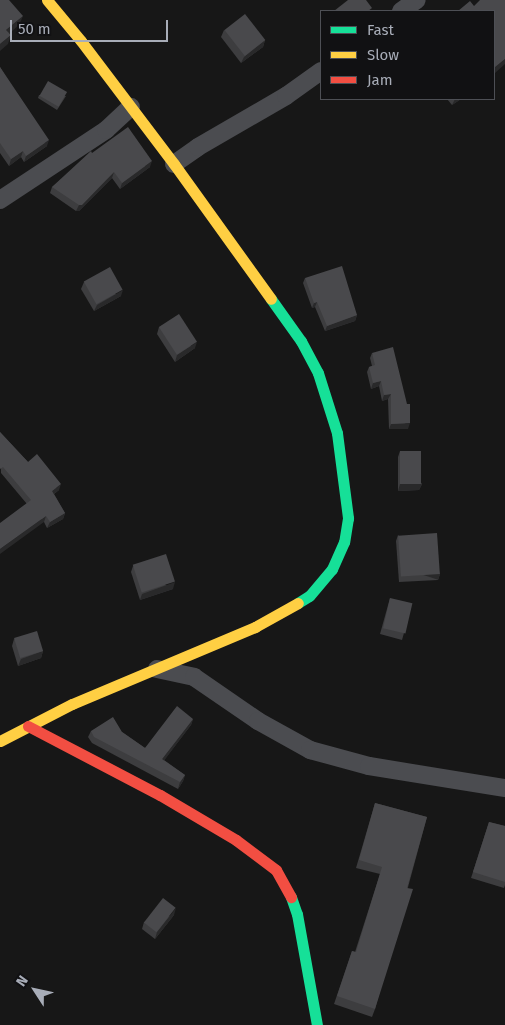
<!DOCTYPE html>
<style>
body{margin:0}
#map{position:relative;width:505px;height:1025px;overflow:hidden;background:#171717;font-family:"Fira Sans",sans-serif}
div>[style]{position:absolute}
.street>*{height:18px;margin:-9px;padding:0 9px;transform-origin:9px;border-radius:9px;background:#4b4c50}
.fast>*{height:11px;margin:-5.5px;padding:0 5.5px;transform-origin:5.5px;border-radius:5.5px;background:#16e098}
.slow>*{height:11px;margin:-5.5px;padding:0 5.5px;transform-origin:5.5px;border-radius:5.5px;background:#ffcf43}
.jam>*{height:11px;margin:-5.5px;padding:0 5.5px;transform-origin:5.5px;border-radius:5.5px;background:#f24e42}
.wall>*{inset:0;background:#3d3d3f}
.shaded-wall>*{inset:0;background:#29292a;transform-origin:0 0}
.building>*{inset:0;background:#49494c;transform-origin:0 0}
span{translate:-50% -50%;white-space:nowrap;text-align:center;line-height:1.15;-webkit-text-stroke:4px #111113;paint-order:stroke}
.legend{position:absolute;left:320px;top:10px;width:175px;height:90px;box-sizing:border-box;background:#111113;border:1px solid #4d4f55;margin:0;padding:6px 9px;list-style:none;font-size:15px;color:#a8adb8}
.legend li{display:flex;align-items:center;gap:10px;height:25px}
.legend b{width:25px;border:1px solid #4d4f55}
.north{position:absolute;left:10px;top:965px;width:50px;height:50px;-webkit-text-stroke:4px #111113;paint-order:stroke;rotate:305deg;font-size:14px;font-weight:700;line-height:20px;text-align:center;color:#a8adb8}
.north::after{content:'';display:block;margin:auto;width:18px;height:22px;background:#a8adb8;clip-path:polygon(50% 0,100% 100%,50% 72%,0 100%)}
.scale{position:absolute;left:10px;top:20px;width:158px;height:22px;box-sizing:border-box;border:2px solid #a8adb8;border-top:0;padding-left:6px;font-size:15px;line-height:18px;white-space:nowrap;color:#a8adb8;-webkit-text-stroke:4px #111113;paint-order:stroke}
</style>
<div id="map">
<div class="street">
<div style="left:401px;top:11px;width:19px;rotate:-35deg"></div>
<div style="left:174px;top:164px;width:29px;rotate:-35deg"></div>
<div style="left:198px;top:147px;width:102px;rotate:-30.1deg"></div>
<div style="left:286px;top:96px;width:43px;rotate:-35.5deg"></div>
<div style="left:0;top:200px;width:127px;rotate:-33.4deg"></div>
<div style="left:106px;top:130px;width:34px;rotate:-43deg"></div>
<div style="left:157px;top:669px;width:38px;rotate:12deg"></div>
<div style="left:194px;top:677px;width:78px;rotate:34.5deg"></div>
<div style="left:258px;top:721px;width:60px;rotate:29.1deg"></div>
<div style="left:310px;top:750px;width:61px;rotate:15.2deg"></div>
<div style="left:369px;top:766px;width:138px;rotate:9.2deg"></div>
</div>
<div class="fast">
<div style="left:271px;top:299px;width:52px;rotate:54.5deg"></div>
<div style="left:301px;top:341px;width:36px;rotate:62deg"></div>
<div style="left:318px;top:373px;width:63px;rotate:72.4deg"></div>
<div style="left:337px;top:433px;width:86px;rotate:82.6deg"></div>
<div style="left:348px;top:518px;width:24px;rotate:99deg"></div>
<div style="left:344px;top:542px;width:30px;rotate:114deg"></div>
<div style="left:332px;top:569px;width:35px;rotate:130deg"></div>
<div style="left:309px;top:596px;width:13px;rotate:148deg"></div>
<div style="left:291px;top:897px;width:18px;rotate:71deg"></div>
<div style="left:297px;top:914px;width:113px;rotate:79.8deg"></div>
</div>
<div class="slow">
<div style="left:47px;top:0;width:53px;rotate:50.3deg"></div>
<div style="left:81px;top:41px;width:154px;rotate:52.9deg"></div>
<div style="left:174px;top:164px;width:166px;rotate:54.3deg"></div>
<div style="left:0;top:741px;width:81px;rotate:-27.2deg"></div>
<div style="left:72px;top:704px;width:199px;rotate:-22.8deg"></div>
<div style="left:255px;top:627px;width:49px;rotate:-29.2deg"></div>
</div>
<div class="jam">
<div style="left:28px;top:726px;width:149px;rotate:27.6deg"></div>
<div style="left:160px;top:795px;width:88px;rotate:30.6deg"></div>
<div style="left:236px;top:840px;width:50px;rotate:36.9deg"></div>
<div style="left:276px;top:870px;width:31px;rotate:61deg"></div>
</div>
<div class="wall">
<div style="clip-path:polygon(224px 30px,265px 40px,263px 47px,241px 63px,221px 37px)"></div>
<div style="clip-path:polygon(0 67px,47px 146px,24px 162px,21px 157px,9px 166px,0 153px)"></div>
<div style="clip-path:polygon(39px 95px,66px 96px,57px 110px,38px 98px)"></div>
<div style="clip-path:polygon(447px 99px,461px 99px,452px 105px)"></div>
<div style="clip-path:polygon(92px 153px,150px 167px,120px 189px,112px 178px,79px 211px,76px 211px,50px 193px,52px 187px)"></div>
<div style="clip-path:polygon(305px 278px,357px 315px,355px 321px,325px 331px,315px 307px,312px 308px,303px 283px)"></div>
<div style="clip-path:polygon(84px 282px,121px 296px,94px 311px,81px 289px)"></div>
<div style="clip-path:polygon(159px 327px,195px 348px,175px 362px,157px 334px)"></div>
<div style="clip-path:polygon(372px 353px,408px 429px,389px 429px,388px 399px,382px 401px,379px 386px,371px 389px,367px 372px,369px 367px,372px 366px,370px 358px)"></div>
<div style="clip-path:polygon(0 432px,28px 462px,59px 490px,54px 494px,65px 513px,63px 519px,47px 528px,44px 522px,27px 504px,1px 473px)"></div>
<div style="clip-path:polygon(400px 451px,422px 484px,419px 490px,398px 491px,398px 457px)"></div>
<div style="clip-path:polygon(398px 535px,440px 574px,438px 580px,399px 582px,396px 541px)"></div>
<div style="clip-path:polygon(133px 566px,173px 589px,140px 600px,131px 572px)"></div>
<div style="clip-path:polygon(390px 598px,404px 633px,402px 640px,380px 634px)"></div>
<div style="clip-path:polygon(14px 639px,43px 651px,41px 658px,18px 666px,12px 646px)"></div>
<div style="clip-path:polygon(193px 719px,191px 725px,164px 760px,185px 775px,183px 781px,178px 789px,92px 743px,88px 737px,91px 731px,122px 732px,145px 748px)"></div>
<div style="clip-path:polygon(375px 803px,427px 817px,375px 1009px,372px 1017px,334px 1004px,352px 951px,355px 952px,380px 874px,356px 868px)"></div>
<div style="clip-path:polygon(489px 822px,505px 826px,505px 885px,504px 888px,471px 878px)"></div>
<div style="clip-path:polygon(174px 915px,155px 939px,142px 929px,144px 922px)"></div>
</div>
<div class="shaded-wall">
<div style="clip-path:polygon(23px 16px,19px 25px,3px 39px,6px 30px)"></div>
<div style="clip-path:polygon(11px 35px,8px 44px,0 51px,0 44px)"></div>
<div style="clip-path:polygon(265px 40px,263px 47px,241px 63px,244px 57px)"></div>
<div style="clip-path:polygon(505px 59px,505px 64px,494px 74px,494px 68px)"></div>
<div style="clip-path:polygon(455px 99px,461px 99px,452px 105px)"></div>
<div style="clip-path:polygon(49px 140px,47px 146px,24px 162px,26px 156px)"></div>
<div style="clip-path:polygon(23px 151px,21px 157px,9px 166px,11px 159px)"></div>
<div style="clip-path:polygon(152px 161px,150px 167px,120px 189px,122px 183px)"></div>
<div style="clip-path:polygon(114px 172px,112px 178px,79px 211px,76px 211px,79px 205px)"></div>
<div style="clip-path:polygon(123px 290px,121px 296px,94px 311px,97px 305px)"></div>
<div style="clip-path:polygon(317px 302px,315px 307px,312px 308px,314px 303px)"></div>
<div style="clip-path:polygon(357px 315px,355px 321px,325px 331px,327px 326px)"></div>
<div style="clip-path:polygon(197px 342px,195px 348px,175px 362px,177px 355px)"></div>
<div style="clip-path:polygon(381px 381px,379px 386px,371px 389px,373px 383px)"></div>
<div style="clip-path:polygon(391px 394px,388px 399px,382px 401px,384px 395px)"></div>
<div style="clip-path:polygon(410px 423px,408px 429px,389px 429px,391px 424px)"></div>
<div style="clip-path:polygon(61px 484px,59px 490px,50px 497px,52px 491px)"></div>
<div style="clip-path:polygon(400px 484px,422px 484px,419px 490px,398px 491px)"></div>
<div style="clip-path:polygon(65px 513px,63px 519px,47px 528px,50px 522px)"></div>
<div style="clip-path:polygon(46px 516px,44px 522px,0 554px,0 549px)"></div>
<div style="left:440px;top:574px;width:6px;height:39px;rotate:108deg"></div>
<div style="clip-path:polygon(175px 582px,173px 589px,140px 600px,142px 594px)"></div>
<div style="clip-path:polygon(43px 651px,41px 658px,18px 666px,21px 659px)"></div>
<div style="clip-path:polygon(193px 719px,191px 725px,160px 766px,162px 759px)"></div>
<div style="clip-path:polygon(185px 775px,183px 781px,178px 789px,180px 782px)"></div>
<div style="clip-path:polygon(176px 908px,174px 915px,155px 939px,157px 932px)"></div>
</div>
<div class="building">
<div style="clip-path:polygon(0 0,9px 0,23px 16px,6px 30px,11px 35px,0 44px)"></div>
<div style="clip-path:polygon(348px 0,366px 0,372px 8px,368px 11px,334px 11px)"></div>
<div style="clip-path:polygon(480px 0,505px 0,505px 59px,494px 68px,494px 11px,458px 11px,470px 1px,474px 6px)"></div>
<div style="left:245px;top:14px;width:33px;height:26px;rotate:52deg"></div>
<div style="clip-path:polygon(0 67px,49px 140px,26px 156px,23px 151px,11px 159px,0 143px)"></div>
<div style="left:48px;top:81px;width:22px;height:17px;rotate:30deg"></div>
<div style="clip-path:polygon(128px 127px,152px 161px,122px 183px,114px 172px,82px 205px,79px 205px,52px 187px,91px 151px,92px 153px)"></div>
<div style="clip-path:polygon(342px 266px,357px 315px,327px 326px,317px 302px,314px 303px,305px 278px)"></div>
<div style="left:110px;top:267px;width:26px;height:30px;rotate:61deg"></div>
<div style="left:179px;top:314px;width:33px;height:24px;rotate:57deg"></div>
<div style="clip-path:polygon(393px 347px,407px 404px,410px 404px,410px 423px,391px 424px,391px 394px,384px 395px,381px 381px,373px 383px,369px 367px,375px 365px,372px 353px)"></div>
<div style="clip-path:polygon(0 432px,28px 462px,37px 454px,61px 484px,52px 491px,65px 513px,50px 522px,46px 516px,0 549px,0 523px,31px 500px,3px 467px,0 469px)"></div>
<div style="left:400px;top:451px;width:21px;height:33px"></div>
<div style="left:437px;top:533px;width:41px;height:39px;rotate:86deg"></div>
<div style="left:166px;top:554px;width:29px;height:35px;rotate:72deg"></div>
<div style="left:390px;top:598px;width:23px;height:31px;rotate:13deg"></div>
<div style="left:37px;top:631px;width:21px;height:24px;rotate:73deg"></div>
<div style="clip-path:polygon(177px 706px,193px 719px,162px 759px,185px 775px,180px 782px,94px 737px,91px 731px,113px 717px,122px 732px,145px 748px)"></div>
<div style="clip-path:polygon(375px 803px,427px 817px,407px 888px,413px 889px,375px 1009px,337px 996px,352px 951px,356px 952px,382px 867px,359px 860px)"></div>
<div style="clip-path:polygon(489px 822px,505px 826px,505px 882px,473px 872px)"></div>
<div style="left:163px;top:898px;width:16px;height:31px;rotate:38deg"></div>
</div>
<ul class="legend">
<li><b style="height:6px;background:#16e098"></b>Fast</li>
<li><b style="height:6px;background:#ffcf43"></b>Slow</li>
<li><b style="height:6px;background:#f24e42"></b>Jam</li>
</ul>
<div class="north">N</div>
<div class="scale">50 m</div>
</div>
